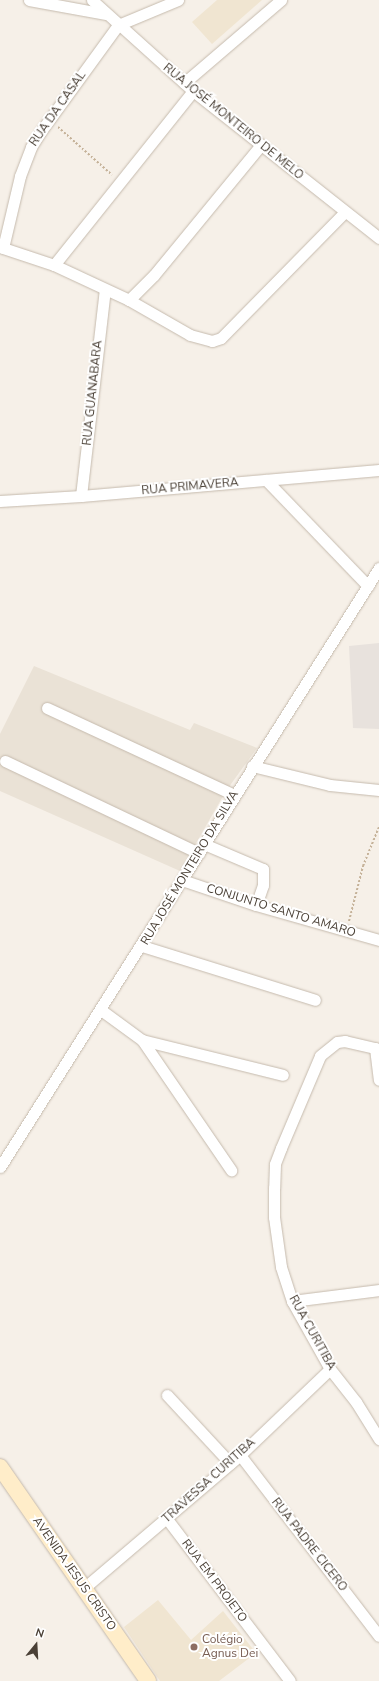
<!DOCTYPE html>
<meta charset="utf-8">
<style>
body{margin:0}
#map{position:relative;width:379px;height:1681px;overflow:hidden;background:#f6f0e8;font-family:"Nunito Sans",sans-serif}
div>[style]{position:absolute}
.residential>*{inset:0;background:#eae2d6}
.industrial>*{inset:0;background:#e8e2dd}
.education>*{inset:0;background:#f0e5d1}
.path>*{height:2px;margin-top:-1px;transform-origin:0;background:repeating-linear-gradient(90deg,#c5b299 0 2px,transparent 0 4px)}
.roads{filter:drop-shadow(0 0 1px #c5baad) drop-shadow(0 0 1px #c5baad)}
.minor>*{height:11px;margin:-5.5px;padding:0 5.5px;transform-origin:5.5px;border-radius:5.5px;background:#fff}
.secondary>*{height:16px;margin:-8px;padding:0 8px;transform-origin:8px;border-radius:8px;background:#ffedc9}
.dots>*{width:11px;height:11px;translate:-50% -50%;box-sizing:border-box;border:2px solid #fff;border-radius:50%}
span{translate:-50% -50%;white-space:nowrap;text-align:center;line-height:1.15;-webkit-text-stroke:4px #fff;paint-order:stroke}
.street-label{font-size:12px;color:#4a4036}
.education-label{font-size:12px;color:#785e54}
.left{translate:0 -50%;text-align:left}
.north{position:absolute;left:16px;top:1625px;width:40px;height:40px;-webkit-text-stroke:3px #fff;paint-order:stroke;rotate:18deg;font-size:11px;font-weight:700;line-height:16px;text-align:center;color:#4a4036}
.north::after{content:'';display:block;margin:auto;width:14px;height:18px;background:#4a4036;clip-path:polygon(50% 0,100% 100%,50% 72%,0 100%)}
</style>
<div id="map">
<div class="residential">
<div style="clip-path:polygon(34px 666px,190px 730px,194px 723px,257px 748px,226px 791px,180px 871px,0 791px,0 734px)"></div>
</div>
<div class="industrial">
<div style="clip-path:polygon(379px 643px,379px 729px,353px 728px,349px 646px)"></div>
</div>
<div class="education">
<div style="clip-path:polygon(217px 0,262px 0,212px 44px,192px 22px)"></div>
<div style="clip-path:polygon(158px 1600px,191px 1640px,223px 1611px,256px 1653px,219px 1681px,160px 1681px,124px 1627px)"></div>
</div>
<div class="path">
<div style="left:58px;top:127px;width:72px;rotate:41.6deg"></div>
<div style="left:349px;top:921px;width:57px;rotate:-75.7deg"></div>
<div style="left:363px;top:866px;width:42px;rotate:-67.7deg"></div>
</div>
<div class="roads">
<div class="minor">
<div style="left:29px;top:0;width:77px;rotate:10.4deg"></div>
<div style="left:92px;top:0;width:136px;rotate:42deg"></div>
<div style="left:193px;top:91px;width:237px;rotate:38.3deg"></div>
<div style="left:184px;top:83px;width:128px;rotate:-40.6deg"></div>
<div style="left:0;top:247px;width:57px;rotate:18.4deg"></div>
<div style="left:54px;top:265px;width:83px;rotate:25deg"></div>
<div style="left:129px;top:300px;width:70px;rotate:29.8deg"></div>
<div style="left:190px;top:335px;width:23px;rotate:15deg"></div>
<div style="left:212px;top:341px;width:9px;rotate:-18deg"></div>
<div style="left:221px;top:338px;width:177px;rotate:-45.5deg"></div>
<div style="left:3px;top:248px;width:74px;rotate:-76.7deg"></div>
<div style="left:20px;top:176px;width:31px;rotate:-69deg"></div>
<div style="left:31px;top:147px;width:19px;rotate:-58deg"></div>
<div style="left:41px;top:131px;width:131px;rotate:-54deg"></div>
<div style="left:118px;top:25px;width:65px;rotate:-22.6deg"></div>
<div style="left:54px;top:265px;width:223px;rotate:-51.4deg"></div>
<div style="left:129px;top:300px;width:35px;rotate:-45deg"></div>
<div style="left:154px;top:275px;width:167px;rotate:-50.6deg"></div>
<div style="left:266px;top:480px;width:147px;rotate:46.1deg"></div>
<div style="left:81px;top:496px;width:207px;rotate:-83.4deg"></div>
<div style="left:0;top:501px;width:81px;rotate:-3.5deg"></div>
<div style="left:81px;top:496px;width:299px;rotate:-5deg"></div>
<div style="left:47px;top:708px;width:206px;rotate:24.9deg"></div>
<div style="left:5px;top:761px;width:215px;rotate:25.4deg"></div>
<div style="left:252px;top:766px;width:80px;rotate:13.7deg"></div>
<div style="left:330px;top:785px;width:49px;rotate:5.8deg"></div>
<div style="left:204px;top:844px;width:64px;rotate:23deg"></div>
<div style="left:263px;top:869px;width:16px;rotate:90deg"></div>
<div style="left:263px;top:885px;width:21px;rotate:109deg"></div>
<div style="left:182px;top:880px;width:78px;rotate:18.7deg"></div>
<div style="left:256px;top:905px;width:128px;rotate:15.9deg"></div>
<div style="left:142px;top:946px;width:181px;rotate:17.3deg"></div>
<div style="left:101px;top:1010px;width:51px;rotate:36.2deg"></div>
<div style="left:142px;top:1040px;width:158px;rotate:55.6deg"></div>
<div style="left:142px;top:1040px;width:145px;rotate:13.9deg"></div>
<div style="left:375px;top:1048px;width:32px;rotate:83deg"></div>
<div style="left:379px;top:1049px;width:35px;rotate:-167deg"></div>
<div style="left:345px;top:1041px;width:8px;rotate:173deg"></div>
<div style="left:337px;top:1042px;width:22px;rotate:141deg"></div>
<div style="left:320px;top:1056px;width:100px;rotate:113deg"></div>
<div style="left:281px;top:1148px;width:17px;rotate:111deg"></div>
<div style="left:275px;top:1164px;width:24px;rotate:92deg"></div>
<div style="left:274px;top:1188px;width:29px;rotate:90deg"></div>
<div style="left:274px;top:1217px;width:50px;rotate:82deg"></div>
<div style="left:281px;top:1267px;width:36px;rotate:72deg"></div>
<div style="left:292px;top:1301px;width:78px;rotate:60.8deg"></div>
<div style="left:330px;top:1369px;width:42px;rotate:51.8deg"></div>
<div style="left:356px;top:1402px;width:44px;rotate:58.1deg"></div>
<div style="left:0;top:1167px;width:709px;rotate:-57.68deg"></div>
<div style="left:292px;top:1301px;width:88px;rotate:-7.2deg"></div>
<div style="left:167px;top:1395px;width:93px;rotate:47.2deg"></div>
<div style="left:240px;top:1455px;width:228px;rotate:52.5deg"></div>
<div style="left:167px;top:1519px;width:203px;rotate:52.8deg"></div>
<div style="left:84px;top:1588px;width:205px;rotate:-40.4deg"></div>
<div style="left:240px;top:1455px;width:124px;rotate:-43.7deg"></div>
</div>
<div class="secondary">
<div style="left:0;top:1467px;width:260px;rotate:55.3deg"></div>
</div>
</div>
<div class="dots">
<div style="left:194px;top:1647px;background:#8d6e63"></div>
</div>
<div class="street-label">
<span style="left:58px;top:109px;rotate:-55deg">RUA DA CASAL</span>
<span style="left:233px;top:122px;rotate:39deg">RUA JOSÉ MONTEIRO DE MELO</span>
<span style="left:93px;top:393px;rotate:-84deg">RUA GUANABARA</span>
<span style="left:190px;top:487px;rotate:-5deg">RUA PRIMAVERA</span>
<span style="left:190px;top:868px;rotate:-59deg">RUA JOSÉ MONTEIRO DA SILVA</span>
<span style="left:281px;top:911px;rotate:17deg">CONJUNTO SANTO AMARO</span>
<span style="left:312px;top:1333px;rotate:61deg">RUA CURITIBA</span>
<span style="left:209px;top:1481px;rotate:-42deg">TRAVESSA CURITIBA</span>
<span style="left:309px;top:1545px;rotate:52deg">RUA PADRE CICERO</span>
<span style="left:74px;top:1574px;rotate:55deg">AVENIDA JESUS CRISTO</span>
<span style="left:214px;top:1581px;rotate:53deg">RUA EM PROJETO</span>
</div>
<div class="education-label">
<span class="left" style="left:202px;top:1647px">Colégio<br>Agnus Dei</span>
</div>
<div class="north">N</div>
</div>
